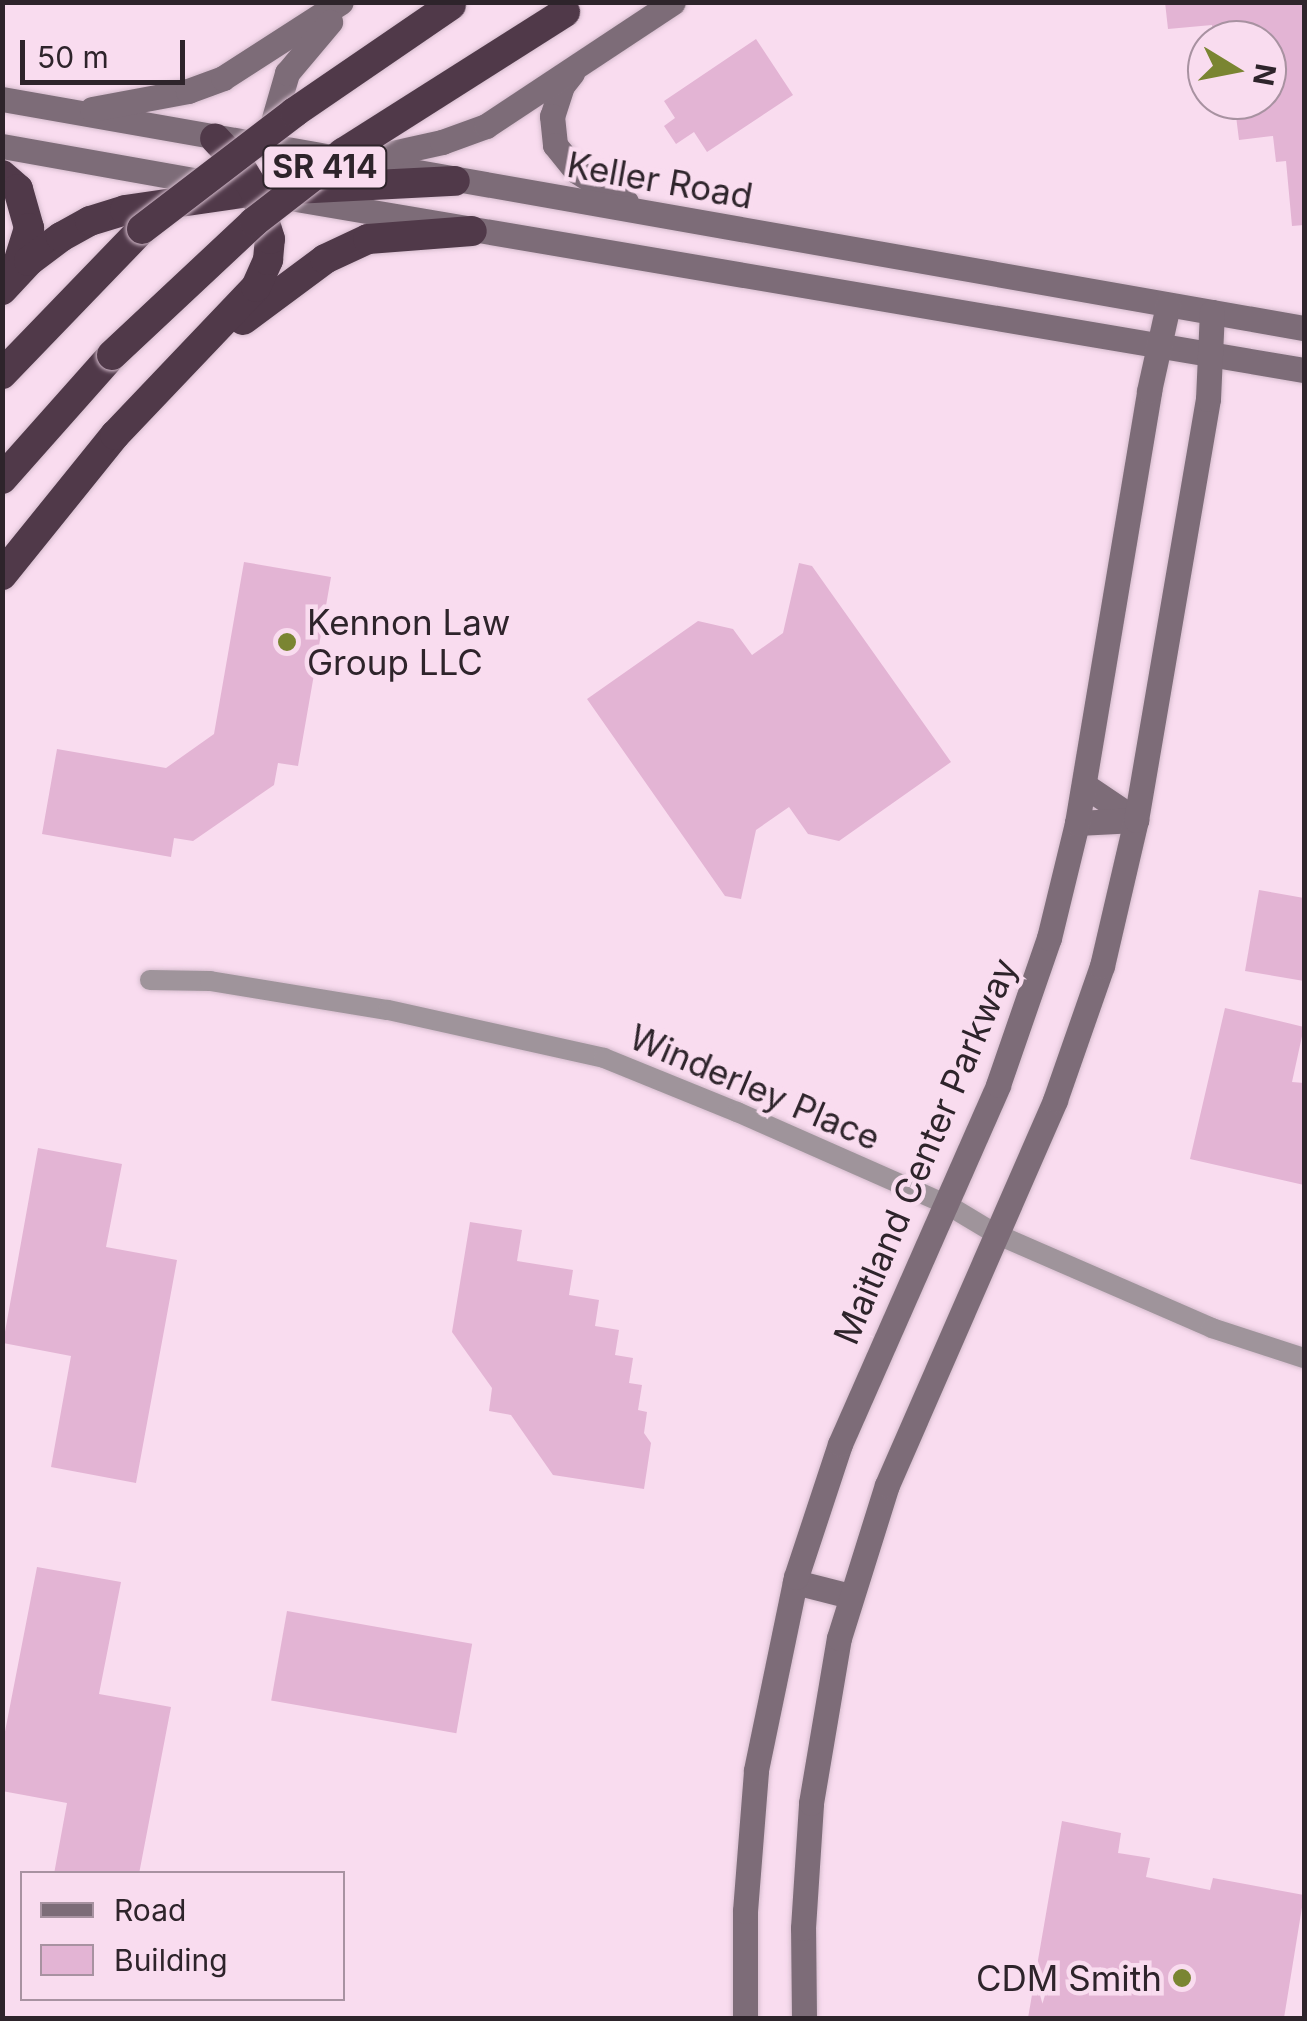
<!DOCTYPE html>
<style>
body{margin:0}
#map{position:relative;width:1307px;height:2021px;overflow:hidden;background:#f9dcef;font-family:Inter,sans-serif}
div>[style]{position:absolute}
.building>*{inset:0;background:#e3b4d4;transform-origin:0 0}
.roads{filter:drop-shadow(0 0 2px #d4bbcc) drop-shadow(0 0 2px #d4bbcc)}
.street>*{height:20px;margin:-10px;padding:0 10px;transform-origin:10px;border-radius:10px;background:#9f949b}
.secondary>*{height:25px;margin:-12.5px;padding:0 12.5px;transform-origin:12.5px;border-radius:12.5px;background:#7d6c78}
.highway>*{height:30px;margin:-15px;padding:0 15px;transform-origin:15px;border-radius:15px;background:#503949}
.bridges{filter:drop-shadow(0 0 2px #d4bbcc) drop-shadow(0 0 2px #d4bbcc)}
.highway-bridge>*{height:30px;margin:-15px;padding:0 15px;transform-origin:15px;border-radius:15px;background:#503949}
.dots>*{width:28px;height:28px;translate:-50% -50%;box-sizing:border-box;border:5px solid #f9dcef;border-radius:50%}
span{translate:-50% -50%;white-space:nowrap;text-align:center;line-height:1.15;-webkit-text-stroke:9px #f9dcef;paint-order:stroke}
.shield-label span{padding:2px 8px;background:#f9dcef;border:2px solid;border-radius:8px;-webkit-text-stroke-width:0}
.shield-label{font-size:32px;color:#2e242b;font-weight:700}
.street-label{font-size:35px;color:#2e242b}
.poi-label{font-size:35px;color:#2e242b}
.left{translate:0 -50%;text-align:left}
.right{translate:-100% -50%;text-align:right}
.frame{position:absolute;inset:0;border:5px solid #2e242b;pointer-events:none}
.legend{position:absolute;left:20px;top:1871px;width:325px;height:130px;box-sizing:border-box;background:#f9dcef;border:2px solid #a892a1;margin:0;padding:12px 18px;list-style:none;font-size:30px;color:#2e242b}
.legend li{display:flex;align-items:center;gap:20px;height:50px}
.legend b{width:50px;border:2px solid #a892a1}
.north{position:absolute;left:1187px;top:20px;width:100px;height:100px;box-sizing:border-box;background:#f9dcef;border:2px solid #a892a1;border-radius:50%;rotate:100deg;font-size:28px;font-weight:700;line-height:40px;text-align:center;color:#2e242b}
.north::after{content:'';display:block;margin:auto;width:35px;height:45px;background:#7a8532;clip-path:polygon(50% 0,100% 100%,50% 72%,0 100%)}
.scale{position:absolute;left:20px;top:40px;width:165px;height:45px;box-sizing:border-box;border:5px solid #2e242b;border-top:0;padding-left:12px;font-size:30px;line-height:35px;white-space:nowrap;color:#2e242b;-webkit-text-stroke:8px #f9dcef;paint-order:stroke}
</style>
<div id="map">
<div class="building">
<div style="clip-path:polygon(1165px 2px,1304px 2px,1304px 225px,1292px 226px,1286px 161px,1276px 162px,1273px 136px,1239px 140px,1234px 100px,1267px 100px,1267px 40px,1213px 40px,1212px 25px,1168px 29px)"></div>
<div style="clip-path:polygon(756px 39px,793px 95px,707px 152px,694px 132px,676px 144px,664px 126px,675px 118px,664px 101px)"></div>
<div style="clip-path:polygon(244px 562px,331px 577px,298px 766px,278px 763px,274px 785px,193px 841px,174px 838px,171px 857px,42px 834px,57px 749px,166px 768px,214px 734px)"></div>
<div style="clip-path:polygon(799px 563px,812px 566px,951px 762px,839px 841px,808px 834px,789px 807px,756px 830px,741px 899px,725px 896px,587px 699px,698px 621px,733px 629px,752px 655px,783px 633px)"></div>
<div style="clip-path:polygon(1259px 890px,1304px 898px,1304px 981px,1245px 971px)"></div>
<div style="clip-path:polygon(1225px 1008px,1304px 1027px,1292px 1082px,1304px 1083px,1304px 1185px,1190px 1159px)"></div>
<div style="clip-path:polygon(38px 1148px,122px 1164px,106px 1247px,177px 1260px,136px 1483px,51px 1467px,71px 1356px,3px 1343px)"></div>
<div style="clip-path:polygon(470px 1222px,522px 1230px,517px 1261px,573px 1270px,569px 1295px,599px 1300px,595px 1326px,619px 1330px,615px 1355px,633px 1358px,629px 1383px,642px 1385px,638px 1410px,647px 1412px,644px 1433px,651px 1443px,644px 1489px,553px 1475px,511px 1415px,489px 1411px,492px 1388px,452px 1332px)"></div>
<div style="clip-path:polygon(37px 1567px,121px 1582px,99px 1694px,171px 1707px,139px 1874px,54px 1874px,67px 1803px,2px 1791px,2px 1747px)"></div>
<div style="left:287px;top:1611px;width:188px;height:91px;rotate:10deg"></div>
<div style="clip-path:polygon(1062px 1821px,1121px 1833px,1118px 1853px,1150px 1858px,1146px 1877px,1210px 1890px,1213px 1878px,1304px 1895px,1284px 2018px,1028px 2018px)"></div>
</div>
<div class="roads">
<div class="street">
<div style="left:150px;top:980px;width:60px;rotate:1deg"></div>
<div style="left:210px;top:981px;width:180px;rotate:9.3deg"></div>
<div style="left:388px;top:1010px;width:221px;rotate:12.5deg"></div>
<div style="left:604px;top:1058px;width:144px;rotate:22.1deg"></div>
<div style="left:737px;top:1112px;width:228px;rotate:23.8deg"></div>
<div style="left:946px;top:1204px;width:58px;rotate:31deg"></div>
<div style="left:996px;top:1234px;width:236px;rotate:23.5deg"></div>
<div style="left:1212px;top:1328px;width:97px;rotate:18.1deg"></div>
</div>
<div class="secondary">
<div style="left:572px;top:73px;width:16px;rotate:128deg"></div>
<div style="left:562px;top:86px;width:32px;rotate:108deg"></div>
<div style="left:552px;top:116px;width:29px;rotate:84deg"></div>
<div style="left:555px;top:145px;width:33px;rotate:51deg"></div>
<div style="left:576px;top:171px;width:59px;rotate:31.8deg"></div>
<div style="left:2px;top:99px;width:1322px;rotate:9.98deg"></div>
<div style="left:92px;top:109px;width:98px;rotate:-10.6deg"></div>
<div style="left:188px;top:91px;width:37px;rotate:-20deg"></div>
<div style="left:223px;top:78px;width:140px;rotate:-32.8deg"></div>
<div style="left:2px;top:146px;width:216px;rotate:10.1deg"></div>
<div style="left:365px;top:159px;width:79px;rotate:-12.4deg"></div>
<div style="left:442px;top:142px;width:47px;rotate:-20deg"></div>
<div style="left:486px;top:126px;width:224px;rotate:-33.5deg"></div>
<div style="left:306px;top:194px;width:26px;rotate:-144deg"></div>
<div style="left:285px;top:179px;width:43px;rotate:-113deg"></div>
<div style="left:268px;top:139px;width:69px;rotate:-73.9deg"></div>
<div style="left:287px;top:73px;width:67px;rotate:-49.9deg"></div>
<div style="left:284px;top:197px;width:1035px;rotate:9.63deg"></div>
<div style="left:1084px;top:785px;width:63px;rotate:33.9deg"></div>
<div style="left:1077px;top:823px;width:59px;rotate:-2.9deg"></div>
<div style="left:795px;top:1582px;width:57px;rotate:14.3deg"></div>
<div style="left:745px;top:2018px;width:107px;rotate:-90deg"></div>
<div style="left:745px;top:1911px;width:141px;rotate:-85.5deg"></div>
<div style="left:756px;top:1770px;width:197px;rotate:-78.3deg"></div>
<div style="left:796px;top:1577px;width:140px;rotate:-71.7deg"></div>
<div style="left:840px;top:1444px;width:392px;rotate:-66.2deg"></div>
<div style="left:998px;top:1085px;width:156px;rotate:-70.9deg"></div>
<div style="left:1049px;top:938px;width:118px;rotate:-76.3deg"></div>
<div style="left:1077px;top:823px;width:438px;rotate:-80.5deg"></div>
<div style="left:1149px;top:391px;width:88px;rotate:-77.5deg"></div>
<div style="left:804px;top:2018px;width:90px;rotate:-90.6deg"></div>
<div style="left:803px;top:1928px;width:125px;rotate:-86.3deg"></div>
<div style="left:811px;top:1803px;width:167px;rotate:-80.4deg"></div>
<div style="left:839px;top:1638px;width:160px;rotate:-72.6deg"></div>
<div style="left:887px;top:1485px;width:420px;rotate:-66.4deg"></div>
<div style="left:1055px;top:1100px;width:142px;rotate:-70.7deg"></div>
<div style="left:1102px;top:966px;width:150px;rotate:-76.9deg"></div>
<div style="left:1136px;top:820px;width:427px;rotate:-80.3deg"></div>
<div style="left:1208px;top:399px;width:87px;rotate:-87.4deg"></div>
</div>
<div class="highway">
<div style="left:2px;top:175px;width:21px;rotate:41deg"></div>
<div style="left:18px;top:189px;width:41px;rotate:74.2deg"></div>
<div style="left:29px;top:228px;width:50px;rotate:107.4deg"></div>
<div style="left:2px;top:290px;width:40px;rotate:-47deg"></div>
<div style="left:29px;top:261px;width:40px;rotate:-37deg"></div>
<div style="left:61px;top:237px;width:33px;rotate:-29deg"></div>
<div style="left:90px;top:221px;width:37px;rotate:-17deg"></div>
<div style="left:125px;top:210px;width:131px;rotate:-8.3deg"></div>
<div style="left:255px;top:191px;width:200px;rotate:-2.9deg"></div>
<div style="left:243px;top:320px;width:102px;rotate:-36.6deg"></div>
<div style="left:325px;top:259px;width:47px;rotate:-24.9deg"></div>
<div style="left:368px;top:239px;width:104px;rotate:-4.4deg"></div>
<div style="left:2px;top:374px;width:202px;rotate:-46deg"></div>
<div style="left:2px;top:479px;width:166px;rotate:-48.4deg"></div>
<div style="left:2px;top:575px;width:180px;rotate:-51.1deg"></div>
<div style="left:115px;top:435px;width:204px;rotate:-46.4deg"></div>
<div style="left:256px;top:287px;width:30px;rotate:-66deg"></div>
<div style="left:268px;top:260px;width:21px;rotate:-85deg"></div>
<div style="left:270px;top:239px;width:50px;rotate:-107.4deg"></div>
<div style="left:255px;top:191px;width:31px;rotate:-121deg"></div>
<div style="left:239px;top:164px;width:35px;rotate:-133deg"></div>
</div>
</div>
<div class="bridges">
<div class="highway-bridge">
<div style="left:142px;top:229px;width:193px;rotate:-37.4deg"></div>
<div style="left:295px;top:112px;width:189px;rotate:-34.4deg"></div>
<div style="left:112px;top:355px;width:195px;rotate:-43.1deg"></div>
<div style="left:254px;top:222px;width:113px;rotate:-37.8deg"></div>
<div style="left:343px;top:153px;width:263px;rotate:-32.4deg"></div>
</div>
</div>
<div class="dots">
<div style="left:287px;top:642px;background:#7a8532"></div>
<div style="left:1182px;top:1978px;background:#7a8532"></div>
</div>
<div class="shield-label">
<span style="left:325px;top:167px">SR 414</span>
</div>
<div class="street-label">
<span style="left:660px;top:180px;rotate:10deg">Keller Road</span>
<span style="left:755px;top:1087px;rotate:23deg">Winderley Place</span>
<span style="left:925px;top:1151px;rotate:-67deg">Maitland Center Parkway</span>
</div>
<div class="poi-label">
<span class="left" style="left:307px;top:642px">Kennon Law<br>Group LLC</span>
<span class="right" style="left:1162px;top:1978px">CDM Smith</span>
</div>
<div class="frame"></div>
<ul class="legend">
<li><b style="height:12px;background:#7d6c78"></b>Road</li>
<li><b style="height:28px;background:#e3b4d4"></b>Building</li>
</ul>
<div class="north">N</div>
<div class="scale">50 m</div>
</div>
